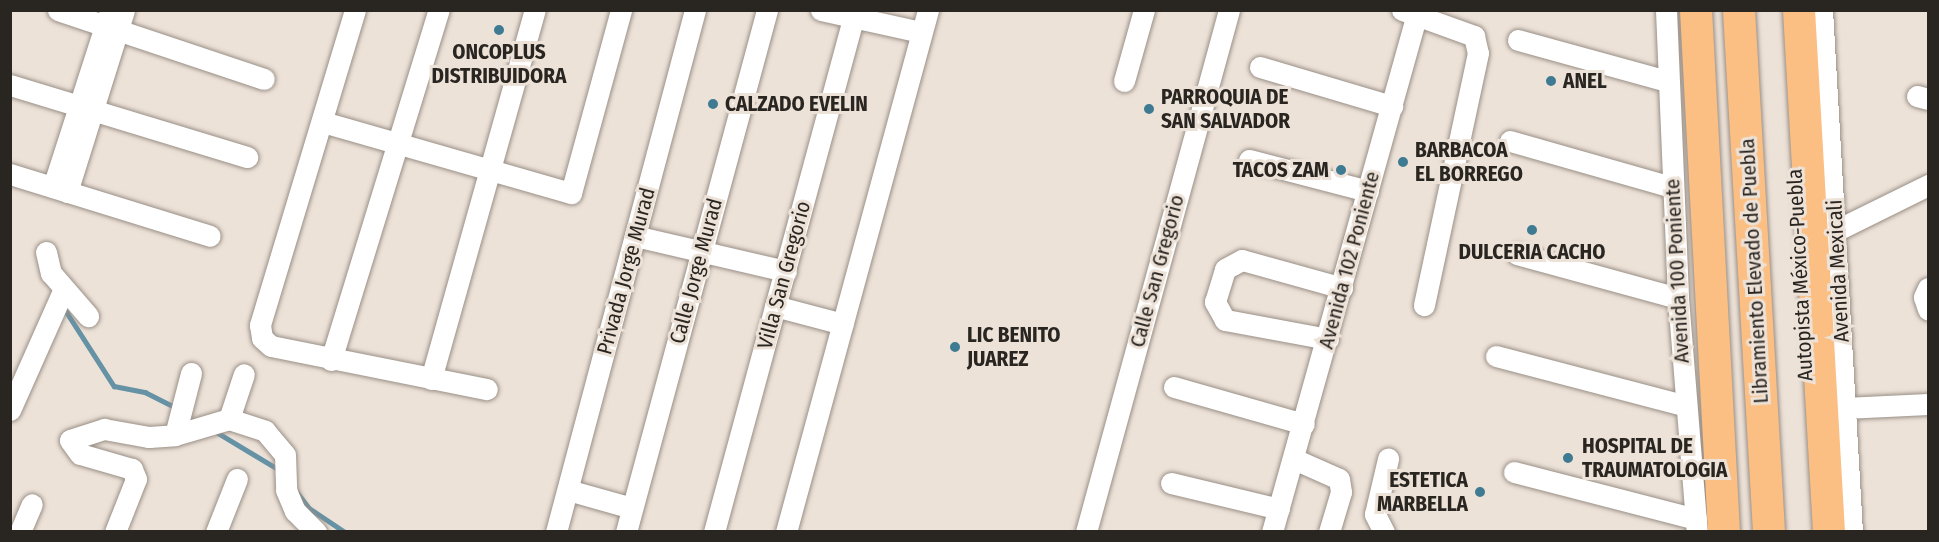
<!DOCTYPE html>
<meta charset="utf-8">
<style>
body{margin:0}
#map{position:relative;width:1939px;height:542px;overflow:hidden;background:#ede2d8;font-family:"Fira Sans Condensed",sans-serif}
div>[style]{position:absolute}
.stream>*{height:4.5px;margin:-2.25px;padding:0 2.25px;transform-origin:2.25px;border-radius:2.25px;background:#6692a5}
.roads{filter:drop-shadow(0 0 2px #998f86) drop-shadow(0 0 2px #998f86)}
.minor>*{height:21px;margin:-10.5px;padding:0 10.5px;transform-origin:10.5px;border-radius:10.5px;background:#fff}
.highway>*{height:32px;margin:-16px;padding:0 16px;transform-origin:16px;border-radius:16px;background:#fcbf83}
.dots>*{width:16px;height:16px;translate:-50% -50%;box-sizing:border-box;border:3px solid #ede2d8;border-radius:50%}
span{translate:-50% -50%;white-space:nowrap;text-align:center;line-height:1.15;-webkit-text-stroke:6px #ede2d8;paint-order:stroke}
.poi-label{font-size:21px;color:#292521;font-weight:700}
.left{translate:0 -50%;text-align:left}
.right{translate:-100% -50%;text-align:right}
.street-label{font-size:21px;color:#292521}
.frame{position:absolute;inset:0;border:12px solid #292521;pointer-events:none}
</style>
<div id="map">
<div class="stream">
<div style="left:64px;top:308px;width:93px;rotate:57.3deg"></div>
<div style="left:114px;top:386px;width:32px;rotate:11deg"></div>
<div style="left:145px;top:392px;width:35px;rotate:27deg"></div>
<div style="left:213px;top:430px;width:76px;rotate:31deg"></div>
<div style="left:297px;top:492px;width:20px;rotate:53deg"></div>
<div style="left:309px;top:508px;width:43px;rotate:33.7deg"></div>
</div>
<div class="roads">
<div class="minor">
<div style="left:58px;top:10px;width:217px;rotate:18.5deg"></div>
<div style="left:355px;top:10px;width:329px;rotate:106.8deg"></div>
<div style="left:260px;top:325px;width:13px;rotate:81deg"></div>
<div style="left:262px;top:338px;width:12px;rotate:42deg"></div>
<div style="left:271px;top:346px;width:220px;rotate:11.3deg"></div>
<div style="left:821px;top:10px;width:102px;rotate:12.4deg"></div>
<div style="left:1402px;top:10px;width:77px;rotate:19.9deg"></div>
<div style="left:1474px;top:36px;width:17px;rotate:77deg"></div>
<div style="left:1478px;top:53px;width:258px;rotate:102.1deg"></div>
<div style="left:1666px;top:10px;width:288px;rotate:87.6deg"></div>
<div style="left:1678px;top:298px;width:235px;rotate:85.4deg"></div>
<div style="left:1822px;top:10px;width:523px;rotate:86.71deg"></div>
<div style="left:1518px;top:40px;width:155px;rotate:15.4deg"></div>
<div style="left:1260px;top:67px;width:138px;rotate:16.5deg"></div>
<div style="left:1124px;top:81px;width:74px;rotate:-74.3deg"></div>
<div style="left:10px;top:85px;width:248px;rotate:16.9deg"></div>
<div style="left:1917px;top:96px;width:11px;rotate:15deg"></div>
<div style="left:323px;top:122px;width:258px;rotate:16deg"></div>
<div style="left:571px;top:193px;width:190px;rotate:-74.7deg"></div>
<div style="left:1510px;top:141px;width:168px;rotate:15.9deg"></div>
<div style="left:1249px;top:160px;width:123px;rotate:14.6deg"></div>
<div style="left:10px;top:174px;width:209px;rotate:17.2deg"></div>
<div style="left:53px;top:187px;width:179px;rotate:-72.1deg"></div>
<div style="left:67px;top:192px;width:191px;rotate:-72.6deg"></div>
<div style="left:1837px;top:230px;width:102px;rotate:-26.3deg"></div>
<div style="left:635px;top:236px;width:155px;rotate:13.1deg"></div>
<div style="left:46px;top:252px;width:22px;rotate:77deg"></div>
<div style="left:51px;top:273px;width:57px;rotate:49.3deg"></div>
<div style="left:1517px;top:254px;width:167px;rotate:15.3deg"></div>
<div style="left:1928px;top:288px;width:10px;rotate:114deg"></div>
<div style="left:1924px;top:297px;width:13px;rotate:72deg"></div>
<div style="left:775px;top:306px;width:70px;rotate:14.8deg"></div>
<div style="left:1328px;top:339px;width:105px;rotate:-169.5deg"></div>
<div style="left:1225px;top:320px;width:21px;rotate:-119deg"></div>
<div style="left:1215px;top:302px;width:34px;rotate:-73deg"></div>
<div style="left:1225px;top:269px;width:19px;rotate:-28deg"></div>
<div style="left:1242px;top:260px;width:104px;rotate:15.6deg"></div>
<div style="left:1496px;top:356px;width:196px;rotate:14.7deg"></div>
<div style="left:331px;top:360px;width:366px;rotate:-72.9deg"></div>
<div style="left:431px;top:379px;width:383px;rotate:-74.3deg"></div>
<div style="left:1174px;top:387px;width:135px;rotate:15.9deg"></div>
<div style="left:1844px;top:408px;width:84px;rotate:-2.7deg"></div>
<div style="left:10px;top:410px;width:130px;rotate:-66deg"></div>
<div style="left:229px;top:419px;width:47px;rotate:-71.6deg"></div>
<div style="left:175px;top:435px;width:64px;rotate:-75.5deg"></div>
<div style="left:1294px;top:459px;width:49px;rotate:24deg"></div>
<div style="left:1339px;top:479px;width:13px;rotate:81deg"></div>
<div style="left:1341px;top:492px;width:42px;rotate:106.7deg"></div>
<div style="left:1514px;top:472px;width:188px;rotate:14.5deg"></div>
<div style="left:1171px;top:483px;width:111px;rotate:13.5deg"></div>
<div style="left:568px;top:490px;width:66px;rotate:15.7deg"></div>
<div style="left:20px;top:532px;width:30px;rotate:-67deg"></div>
<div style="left:115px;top:532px;width:57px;rotate:-68.4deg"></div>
<div style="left:136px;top:479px;width:11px;rotate:-112deg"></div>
<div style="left:132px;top:469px;width:54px;rotate:-163.9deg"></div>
<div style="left:80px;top:454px;width:17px;rotate:-126deg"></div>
<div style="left:70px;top:440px;width:36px;rotate:-18deg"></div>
<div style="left:104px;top:429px;width:46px;rotate:10.1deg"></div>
<div style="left:149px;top:437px;width:26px;rotate:-4deg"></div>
<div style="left:175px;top:435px;width:56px;rotate:-16.5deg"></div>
<div style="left:229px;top:419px;width:38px;rotate:18deg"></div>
<div style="left:265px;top:431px;width:31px;rotate:50deg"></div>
<div style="left:285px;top:455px;width:35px;rotate:88deg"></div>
<div style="left:286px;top:490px;width:23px;rotate:67deg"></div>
<div style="left:295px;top:511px;width:30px;rotate:45deg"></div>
<div style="left:216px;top:532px;width:57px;rotate:-68.4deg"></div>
<div style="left:556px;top:532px;width:540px;rotate:-75.09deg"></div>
<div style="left:626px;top:532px;width:541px;rotate:-74.88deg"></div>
<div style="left:714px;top:532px;width:531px;rotate:-74.84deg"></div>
<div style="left:786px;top:532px;width:541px;rotate:-74.78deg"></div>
<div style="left:1086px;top:532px;width:541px;rotate:-74.68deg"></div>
<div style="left:1272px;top:532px;width:542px;rotate:-74.37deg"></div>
<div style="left:1384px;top:532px;width:20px;rotate:-117deg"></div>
<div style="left:1375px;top:514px;width:57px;rotate:-76.7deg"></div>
</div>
<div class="highway">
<div style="left:1696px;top:10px;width:523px;rotate:86.93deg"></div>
<div style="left:1739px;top:10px;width:523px;rotate:86.71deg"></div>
<div style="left:1799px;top:10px;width:523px;rotate:86.71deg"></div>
</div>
</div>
<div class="dots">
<div style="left:499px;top:30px;background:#3e7a91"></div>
<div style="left:1551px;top:81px;background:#3e7a91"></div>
<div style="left:713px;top:104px;background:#3e7a91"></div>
<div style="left:1149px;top:109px;background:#3e7a91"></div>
<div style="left:1403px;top:162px;background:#3e7a91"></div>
<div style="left:1341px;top:170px;background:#3e7a91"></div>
<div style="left:1532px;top:230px;background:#3e7a91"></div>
<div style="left:955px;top:347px;background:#3e7a91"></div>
<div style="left:1568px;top:458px;background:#3e7a91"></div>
<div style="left:1480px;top:492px;background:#3e7a91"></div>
</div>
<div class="poi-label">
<span style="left:499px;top:64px">ONCOPLUS<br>DISTRIBUIDORA</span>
<span class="left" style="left:1563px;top:81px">ANEL</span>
<span class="left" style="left:1161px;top:109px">PARROQUIA DE<br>SAN SALVADOR</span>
<span class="left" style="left:725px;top:104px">CALZADO EVELIN</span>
<span class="left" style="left:1415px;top:162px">BARBACOA<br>EL BORREGO</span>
<span class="right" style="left:1329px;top:170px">TACOS ZAM</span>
<span style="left:1532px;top:252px">DULCERIA CACHO</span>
<span class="left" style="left:967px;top:347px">LIC BENITO<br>JUAREZ</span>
<span class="left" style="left:1582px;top:458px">HOSPITAL DE<br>TRAUMATOLOGIA</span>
<span class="right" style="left:1468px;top:492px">ESTETICA<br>MARBELLA</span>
</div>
<div class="street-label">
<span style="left:1349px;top:260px;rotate:-75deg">Avenida 102 Poniente</span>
<span style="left:626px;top:271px;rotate:-75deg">Privada Jorge Murad</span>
<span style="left:696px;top:271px;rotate:-75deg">Calle Jorge Murad</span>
<span style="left:1157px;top:271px;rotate:-75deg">Calle San Gregorio</span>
<span style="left:1677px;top:271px;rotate:-93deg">Avenida 100 Poniente</span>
<span style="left:1754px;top:271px;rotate:-93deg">Libramiento Elevado de Puebla</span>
<span style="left:1838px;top:271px;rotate:-93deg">Avenida Mexicali</span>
<span style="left:784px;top:275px;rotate:-75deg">Villa San Gregorio</span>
<span style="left:1800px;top:275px;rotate:-93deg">Autopista México-Puebla</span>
</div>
<div class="frame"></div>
</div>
